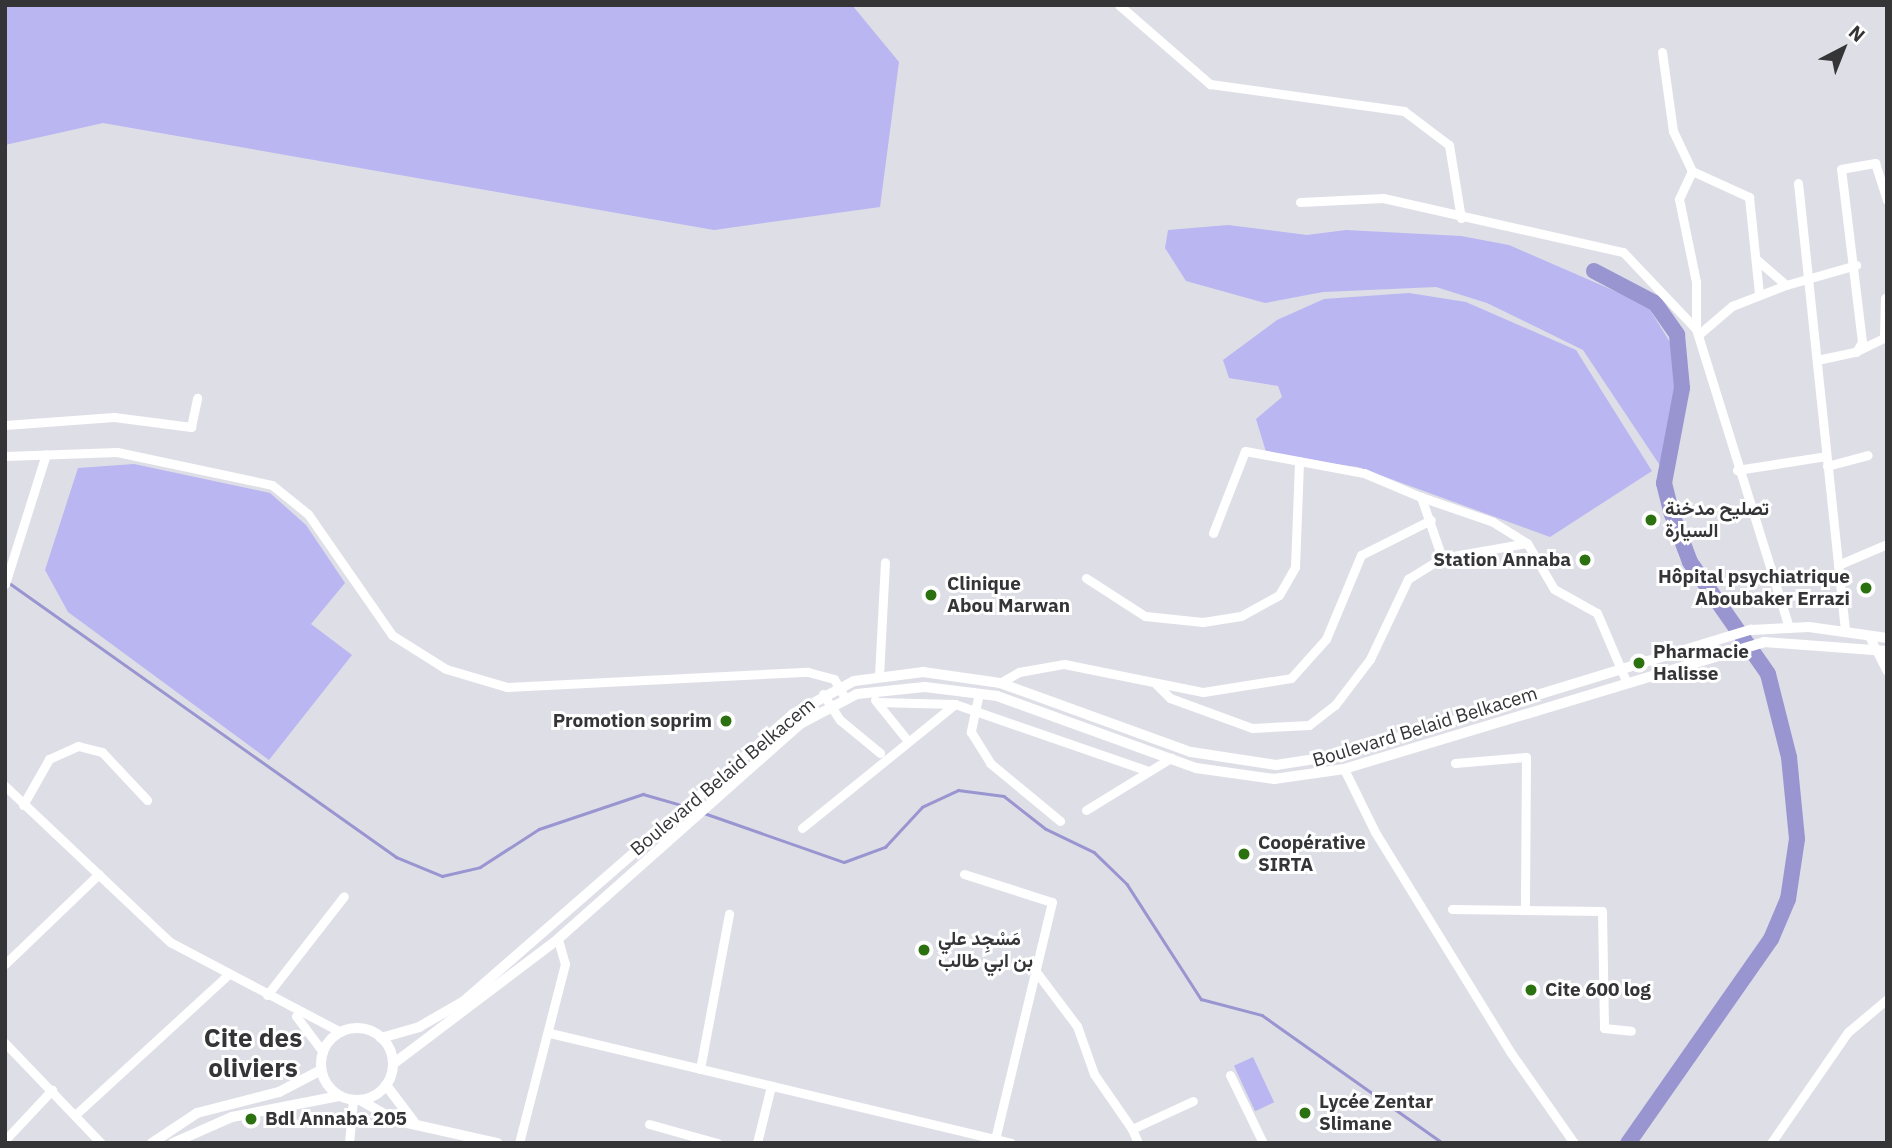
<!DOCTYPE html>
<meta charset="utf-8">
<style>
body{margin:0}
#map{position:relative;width:1892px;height:1148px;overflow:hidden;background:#dedee7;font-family:"IBM Plex Sans",Vazirmatn,sans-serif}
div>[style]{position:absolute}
.green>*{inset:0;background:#b9b6f1;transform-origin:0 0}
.stream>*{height:2.5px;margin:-1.25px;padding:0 1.25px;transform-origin:1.25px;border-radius:1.25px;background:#9995d0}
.river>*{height:16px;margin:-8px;padding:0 8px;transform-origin:8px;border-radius:8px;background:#9995d0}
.minor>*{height:9px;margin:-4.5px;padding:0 4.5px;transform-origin:4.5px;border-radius:4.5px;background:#fff}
.major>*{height:10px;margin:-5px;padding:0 5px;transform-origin:5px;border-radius:5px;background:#fff}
.major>.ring{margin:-5px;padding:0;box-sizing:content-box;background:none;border:10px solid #fff;border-radius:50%}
.dots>*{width:19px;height:19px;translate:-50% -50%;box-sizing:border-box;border:4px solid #fff;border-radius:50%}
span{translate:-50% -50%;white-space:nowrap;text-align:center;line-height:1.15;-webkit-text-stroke:6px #fff;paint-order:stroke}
.poi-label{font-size:19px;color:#353538;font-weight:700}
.left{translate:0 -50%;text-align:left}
.right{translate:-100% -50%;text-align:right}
.street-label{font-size:19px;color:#353538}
.district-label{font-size:26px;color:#353538;font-weight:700}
.frame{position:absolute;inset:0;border:7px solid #353538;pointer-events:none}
.north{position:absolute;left:1808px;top:14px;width:70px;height:70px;-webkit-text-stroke:5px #fff;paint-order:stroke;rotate:42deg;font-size:19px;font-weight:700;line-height:28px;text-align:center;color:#353538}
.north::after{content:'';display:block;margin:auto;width:24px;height:32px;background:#353538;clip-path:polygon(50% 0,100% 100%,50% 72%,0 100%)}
</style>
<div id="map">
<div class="green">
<div style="clip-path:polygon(5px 5px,852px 5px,899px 62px,880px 207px,714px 230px,103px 123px,5px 145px)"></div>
<div style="clip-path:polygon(1228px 225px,1307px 235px,1346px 230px,1461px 236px,1509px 245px,1647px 305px,1673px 347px,1678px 387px,1663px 470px,1583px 350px,1487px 303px,1436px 287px,1323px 292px,1265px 303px,1186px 281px,1165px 248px,1168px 230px)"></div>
<div style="clip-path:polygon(1409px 293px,1466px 302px,1576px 350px,1652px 471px,1550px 537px,1358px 467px,1267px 455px,1256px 419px,1282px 397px,1278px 386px,1229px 378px,1223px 360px,1277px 320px,1324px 299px)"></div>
<div style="clip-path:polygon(134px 464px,270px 493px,306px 525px,345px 583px,311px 624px,352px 655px,269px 760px,68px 612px,45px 570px,78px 468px)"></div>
<div style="left:1253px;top:1057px;width:50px;height:21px;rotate:65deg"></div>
</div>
<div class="stream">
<div style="left:8px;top:582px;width:476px;rotate:35.3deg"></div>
<div style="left:396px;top:857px;width:50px;rotate:22.4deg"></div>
<div style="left:442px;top:876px;width:39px;rotate:-13deg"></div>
<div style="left:480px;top:867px;width:70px;rotate:-32.8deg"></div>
<div style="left:539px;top:829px;width:110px;rotate:-18.6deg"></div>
<div style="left:643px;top:794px;width:40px;rotate:16deg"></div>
<div style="left:704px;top:813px;width:148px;rotate:19.3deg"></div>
<div style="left:844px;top:862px;width:44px;rotate:-20.1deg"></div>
<div style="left:885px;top:847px;width:54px;rotate:-47.2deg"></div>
<div style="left:922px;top:807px;width:40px;rotate:-25deg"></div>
<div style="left:958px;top:790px;width:46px;rotate:7.4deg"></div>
<div style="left:1004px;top:796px;width:53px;rotate:38.2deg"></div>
<div style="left:1046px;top:829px;width:53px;rotate:25.6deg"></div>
<div style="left:1094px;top:852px;width:46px;rotate:44.1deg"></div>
<div style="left:1127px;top:884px;width:137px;rotate:57.2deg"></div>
<div style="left:1201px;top:999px;width:63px;rotate:14.7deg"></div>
<div style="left:1262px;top:1015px;width:222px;rotate:35.3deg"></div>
</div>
<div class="river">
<div style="left:1594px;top:271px;width:69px;rotate:27.7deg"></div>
<div style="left:1655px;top:303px;width:39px;rotate:55deg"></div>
<div style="left:1677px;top:335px;width:53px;rotate:84.6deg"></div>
<div style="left:1682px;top:388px;width:97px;rotate:100.7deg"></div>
<div style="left:1664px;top:483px;width:32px;rotate:76deg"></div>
<div style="left:1672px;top:514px;width:51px;rotate:69.4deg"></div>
<div style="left:1690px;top:562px;width:136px;rotate:55.1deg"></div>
<div style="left:1768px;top:674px;width:86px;rotate:75.8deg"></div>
<div style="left:1789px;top:757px;width:82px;rotate:84.4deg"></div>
<div style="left:1797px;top:839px;width:61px;rotate:98.5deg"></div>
<div style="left:1788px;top:899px;width:43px;rotate:113deg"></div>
<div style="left:1771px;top:939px;width:249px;rotate:125deg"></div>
</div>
<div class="minor">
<div style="left:1119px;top:5px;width:121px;rotate:41deg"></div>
<div style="left:1210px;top:84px;width:196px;rotate:7.9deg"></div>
<div style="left:1404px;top:111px;width:56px;rotate:37.1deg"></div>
<div style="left:1449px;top:145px;width:74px;rotate:80.7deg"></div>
<div style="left:1662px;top:52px;width:80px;rotate:82.1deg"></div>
<div style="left:1673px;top:131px;width:44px;rotate:64.6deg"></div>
<div style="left:1692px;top:171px;width:31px;rotate:115deg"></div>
<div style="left:1679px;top:199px;width:85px;rotate:78.4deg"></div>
<div style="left:1696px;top:282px;width:47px;rotate:90deg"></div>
<div style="left:1692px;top:171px;width:63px;rotate:24.5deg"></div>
<div style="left:1749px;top:197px;width:98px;rotate:84.1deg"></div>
<div style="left:1798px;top:183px;width:451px;rotate:84deg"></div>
<div style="left:1300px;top:202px;width:83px;rotate:-2.8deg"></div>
<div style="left:1383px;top:198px;width:246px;rotate:12.7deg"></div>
<div style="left:1623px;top:252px;width:106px;rotate:46.5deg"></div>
<div style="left:1696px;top:329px;width:313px;rotate:72.7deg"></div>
<div style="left:1786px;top:285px;width:73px;rotate:-15.9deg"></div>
<div style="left:1698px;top:335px;width:45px;rotate:-40.5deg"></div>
<div style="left:1732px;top:306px;width:58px;rotate:-21.3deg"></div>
<div style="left:1786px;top:285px;width:38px;rotate:-139deg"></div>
<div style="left:1859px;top:350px;width:28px;rotate:-26deg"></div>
<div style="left:1884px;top:338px;width:40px;rotate:-88.6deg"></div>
<div style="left:1817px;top:360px;width:40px;rotate:-12deg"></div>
<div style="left:1856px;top:352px;width:12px;rotate:-59deg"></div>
<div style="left:1862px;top:342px;width:174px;rotate:-96.9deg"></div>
<div style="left:1841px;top:169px;width:35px;rotate:-10deg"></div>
<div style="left:1875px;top:163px;width:39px;rotate:72deg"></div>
<div style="left:5px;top:425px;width:109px;rotate:-4.2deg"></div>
<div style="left:114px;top:417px;width:78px;rotate:7.4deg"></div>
<div style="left:191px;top:427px;width:30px;rotate:-78deg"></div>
<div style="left:5px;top:456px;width:112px;rotate:-2deg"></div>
<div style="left:117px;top:452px;width:158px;rotate:12deg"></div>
<div style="left:272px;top:485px;width:46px;rotate:38.9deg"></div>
<div style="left:308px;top:514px;width:147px;rotate:55.2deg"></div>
<div style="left:392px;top:635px;width:64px;rotate:32.2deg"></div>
<div style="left:446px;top:669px;width:64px;rotate:16.4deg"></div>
<div style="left:507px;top:687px;width:301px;rotate:-2.9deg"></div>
<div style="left:808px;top:672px;width:27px;rotate:15deg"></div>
<div style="left:834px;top:679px;width:22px;rotate:60deg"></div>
<div style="left:1827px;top:466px;width:42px;rotate:-15deg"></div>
<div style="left:1737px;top:470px;width:90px;rotate:-8.9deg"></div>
<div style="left:1421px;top:497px;width:76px;rotate:19.1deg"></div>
<div style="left:1493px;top:522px;width:40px;rotate:32deg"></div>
<div style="left:1213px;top:533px;width:88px;rotate:-68.7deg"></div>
<div style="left:1245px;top:451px;width:121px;rotate:10.5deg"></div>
<div style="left:1364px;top:473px;width:62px;rotate:22.8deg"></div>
<div style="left:1421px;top:497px;width:65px;rotate:71deg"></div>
<div style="left:1442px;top:558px;width:86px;rotate:-10deg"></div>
<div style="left:1527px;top:543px;width:53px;rotate:59.6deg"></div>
<div style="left:1554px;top:589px;width:49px;rotate:29.2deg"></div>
<div style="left:1597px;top:613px;width:74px;rotate:66.9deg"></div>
<div style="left:1838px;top:565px;width:53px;rotate:-23.2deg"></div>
<div style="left:1086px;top:578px;width:70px;rotate:32.8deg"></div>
<div style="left:1145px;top:616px;width:58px;rotate:5.9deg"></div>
<div style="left:1203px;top:622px;width:38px;rotate:-9deg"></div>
<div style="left:1241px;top:616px;width:43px;rotate:-28.9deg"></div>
<div style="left:1279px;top:595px;width:32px;rotate:-60deg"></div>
<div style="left:1295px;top:567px;width:106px;rotate:-87.8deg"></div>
<div style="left:5px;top:584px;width:136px;rotate:-72.5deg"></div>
<div style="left:1869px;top:636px;width:39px;rotate:63deg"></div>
<div style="left:879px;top:676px;width:114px;rotate:-87deg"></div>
<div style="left:1000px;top:683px;width:22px;rotate:-30deg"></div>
<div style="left:1019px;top:672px;width:46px;rotate:-10.1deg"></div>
<div style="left:1064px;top:664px;width:142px;rotate:11.4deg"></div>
<div style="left:1203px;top:692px;width:89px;rotate:-9deg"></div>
<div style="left:1291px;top:678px;width:52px;rotate:-48.1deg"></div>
<div style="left:1326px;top:639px;width:91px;rotate:-67.4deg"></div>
<div style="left:1361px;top:555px;width:78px;rotate:-26.6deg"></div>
<div style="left:1156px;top:684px;width:20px;rotate:45deg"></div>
<div style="left:1170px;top:698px;width:87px;rotate:20.1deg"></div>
<div style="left:1252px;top:728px;width:57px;rotate:-3deg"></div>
<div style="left:1309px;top:725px;width:33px;rotate:-38deg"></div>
<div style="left:1335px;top:705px;width:58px;rotate:-52.7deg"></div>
<div style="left:1370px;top:659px;width:89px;rotate:-64.6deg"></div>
<div style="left:1408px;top:579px;width:40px;rotate:-32deg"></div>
<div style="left:979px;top:693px;width:40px;rotate:102deg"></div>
<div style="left:971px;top:732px;width:36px;rotate:58deg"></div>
<div style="left:990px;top:763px;width:91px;rotate:39.6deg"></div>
<div style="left:823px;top:694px;width:31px;rotate:57deg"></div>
<div style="left:840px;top:720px;width:52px;rotate:39.5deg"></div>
<div style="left:875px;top:700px;width:53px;rotate:51.2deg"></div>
<div style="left:877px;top:702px;width:78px;rotate:1.5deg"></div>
<div style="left:1455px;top:763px;width:71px;rotate:-4.8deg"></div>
<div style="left:1526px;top:757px;width:153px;rotate:90.4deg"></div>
<div style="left:1344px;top:769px;width:70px;rotate:63.8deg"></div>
<div style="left:1375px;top:832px;width:259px;rotate:58.4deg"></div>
<div style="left:1511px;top:1053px;width:110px;rotate:55deg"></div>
<div style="left:5px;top:786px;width:227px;rotate:43.4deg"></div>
<div style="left:170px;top:942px;width:193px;rotate:27.8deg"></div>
<div style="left:23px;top:805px;width:53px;rotate:-60.5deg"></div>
<div style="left:49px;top:759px;width:32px;rotate:-24deg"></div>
<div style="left:78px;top:746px;width:25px;rotate:14deg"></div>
<div style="left:102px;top:752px;width:66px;rotate:46.8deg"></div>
<div style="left:1086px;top:810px;width:100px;rotate:-31.5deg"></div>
<div style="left:802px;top:828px;width:197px;rotate:-39deg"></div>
<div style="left:955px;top:704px;width:204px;rotate:19.1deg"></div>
<div style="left:964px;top:874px;width:92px;rotate:17.7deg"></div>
<div style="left:1052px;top:902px;width:248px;rotate:103.5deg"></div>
<div style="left:1452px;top:909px;width:150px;rotate:0.8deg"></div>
<div style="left:1602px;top:911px;width:117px;rotate:89deg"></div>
<div style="left:1604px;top:1028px;width:27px;rotate:6deg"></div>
<div style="left:5px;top:964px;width:130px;rotate:-43.8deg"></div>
<div style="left:1037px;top:973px;width:66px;rotate:53deg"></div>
<div style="left:1077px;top:1026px;width:51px;rotate:70.5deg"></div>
<div style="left:1094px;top:1074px;width:67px;rotate:55.4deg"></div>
<div style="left:267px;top:995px;width:125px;rotate:-52.1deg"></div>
<div style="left:296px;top:1016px;width:45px;rotate:53.1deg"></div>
<div style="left:550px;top:1033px;width:474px;rotate:13.4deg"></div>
<div style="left:5px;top:1043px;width:139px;rotate:46.2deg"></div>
<div style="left:700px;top:1069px;width:158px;rotate:-79.4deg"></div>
<div style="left:1230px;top:1075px;width:76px;rotate:64.1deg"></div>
<div style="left:75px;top:1115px;width:209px;rotate:-42.5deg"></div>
<div style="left:649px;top:1124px;width:71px;rotate:15.6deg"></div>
<div style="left:5px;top:1140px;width:69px;rotate:-46.8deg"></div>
<div style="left:349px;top:1143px;width:43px;rotate:-84.7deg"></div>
<div style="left:519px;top:1143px;width:185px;rotate:-75.6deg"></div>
<div style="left:565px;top:964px;width:26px;rotate:-106deg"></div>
<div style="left:757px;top:1143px;width:59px;rotate:-76.2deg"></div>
<div style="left:1138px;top:1143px;width:15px;rotate:-113deg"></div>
<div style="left:1132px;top:1129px;width:67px;rotate:-24.7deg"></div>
<div style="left:1771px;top:1143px;width:135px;rotate:-55.3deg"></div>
<div style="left:1848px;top:1032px;width:51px;rotate:-40.2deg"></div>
</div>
<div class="major">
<div class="ring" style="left:321px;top:1028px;width:62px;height:62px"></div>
<div style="left:381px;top:1038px;width:40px;rotate:-16deg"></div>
<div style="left:419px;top:1027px;width:52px;rotate:-30deg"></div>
<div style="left:464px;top:1001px;width:437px;rotate:-41.1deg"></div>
<div style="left:793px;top:714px;width:69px;rotate:-28.4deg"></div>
<div style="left:854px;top:681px;width:70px;rotate:-7.4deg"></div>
<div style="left:923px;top:672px;width:78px;rotate:8.1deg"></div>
<div style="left:1000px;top:683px;width:203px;rotate:19.9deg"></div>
<div style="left:1191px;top:752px;width:86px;rotate:8.7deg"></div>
<div style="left:1276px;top:765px;width:66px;rotate:-8.7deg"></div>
<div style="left:1341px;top:755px;width:429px;rotate:-17deg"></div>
<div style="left:1751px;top:630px;width:58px;rotate:-3deg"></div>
<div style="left:1809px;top:627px;width:79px;rotate:8deg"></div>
<div style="left:393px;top:1064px;width:207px;rotate:-37.1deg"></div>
<div style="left:558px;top:939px;width:324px;rotate:-41.6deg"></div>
<div style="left:800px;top:724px;width:64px;rotate:-27.8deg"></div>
<div style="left:857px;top:694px;width:68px;rotate:-5.9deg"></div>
<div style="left:925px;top:687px;width:73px;rotate:7.1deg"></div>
<div style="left:997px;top:696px;width:212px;rotate:19.9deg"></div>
<div style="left:1196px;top:768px;width:79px;rotate:8deg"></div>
<div style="left:1274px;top:779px;width:71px;rotate:-8.1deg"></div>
<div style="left:1344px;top:769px;width:439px;rotate:-16.8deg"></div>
<div style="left:1764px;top:642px;width:123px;rotate:4.2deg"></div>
<div style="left:386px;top:1085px;width:46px;rotate:52.9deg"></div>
<div style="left:360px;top:1100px;width:39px;rotate:30deg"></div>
<div style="left:394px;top:1120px;width:106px;rotate:12.6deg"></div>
<div style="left:152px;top:1143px;width:54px;rotate:-33.7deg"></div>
<div style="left:197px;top:1113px;width:85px;rotate:-14.4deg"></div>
<div style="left:279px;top:1092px;width:47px;rotate:-27.6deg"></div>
<div style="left:173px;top:1143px;width:64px;rotate:-23.8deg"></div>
<div style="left:232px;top:1117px;width:109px;rotate:-11.1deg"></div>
</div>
<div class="dots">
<div style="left:1651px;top:520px;background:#2c7110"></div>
<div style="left:1585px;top:560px;background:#2c7110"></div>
<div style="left:1866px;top:588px;background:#2c7110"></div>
<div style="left:931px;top:595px;background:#2c7110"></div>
<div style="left:1639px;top:663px;background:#2c7110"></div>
<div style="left:726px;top:721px;background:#2c7110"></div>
<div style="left:1244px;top:854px;background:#2c7110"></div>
<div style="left:924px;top:950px;background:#2c7110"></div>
<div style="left:1531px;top:990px;background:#2c7110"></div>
<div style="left:1305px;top:1113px;background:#2c7110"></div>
<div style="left:251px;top:1119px;background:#2c7110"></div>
</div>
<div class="poi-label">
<span class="left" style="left:1665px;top:520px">تصليح مدخنة<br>السيارة</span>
<span class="right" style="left:1571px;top:560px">Station Annaba</span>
<span class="right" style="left:1850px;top:588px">Hôpital psychiatrique<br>Aboubaker Errazi</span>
<span class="left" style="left:947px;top:595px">Clinique<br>Abou Marwan</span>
<span class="left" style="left:1653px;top:663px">Pharmacie<br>Halisse</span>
<span class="right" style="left:712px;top:721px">Promotion soprim</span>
<span class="left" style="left:1258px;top:854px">Coopérative<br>SIRTA</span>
<span class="left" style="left:938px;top:950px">مَسْجِد علي<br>بن ابي طالب</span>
<span class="left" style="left:1545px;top:990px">Cite 600 log</span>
<span class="left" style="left:1319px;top:1113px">Lycée Zentar<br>Slimane</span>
<span class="left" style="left:265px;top:1119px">Bdl Annaba 205</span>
</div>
<div class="street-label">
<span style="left:1425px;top:727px;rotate:-17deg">Boulevard Belaid Belkacem</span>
<span style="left:723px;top:777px;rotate:-40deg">Boulevard Belaid Belkacem</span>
</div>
<div class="district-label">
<span style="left:253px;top:1053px">Cite des<br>oliviers</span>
</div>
<div class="frame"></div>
<div class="north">N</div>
</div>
